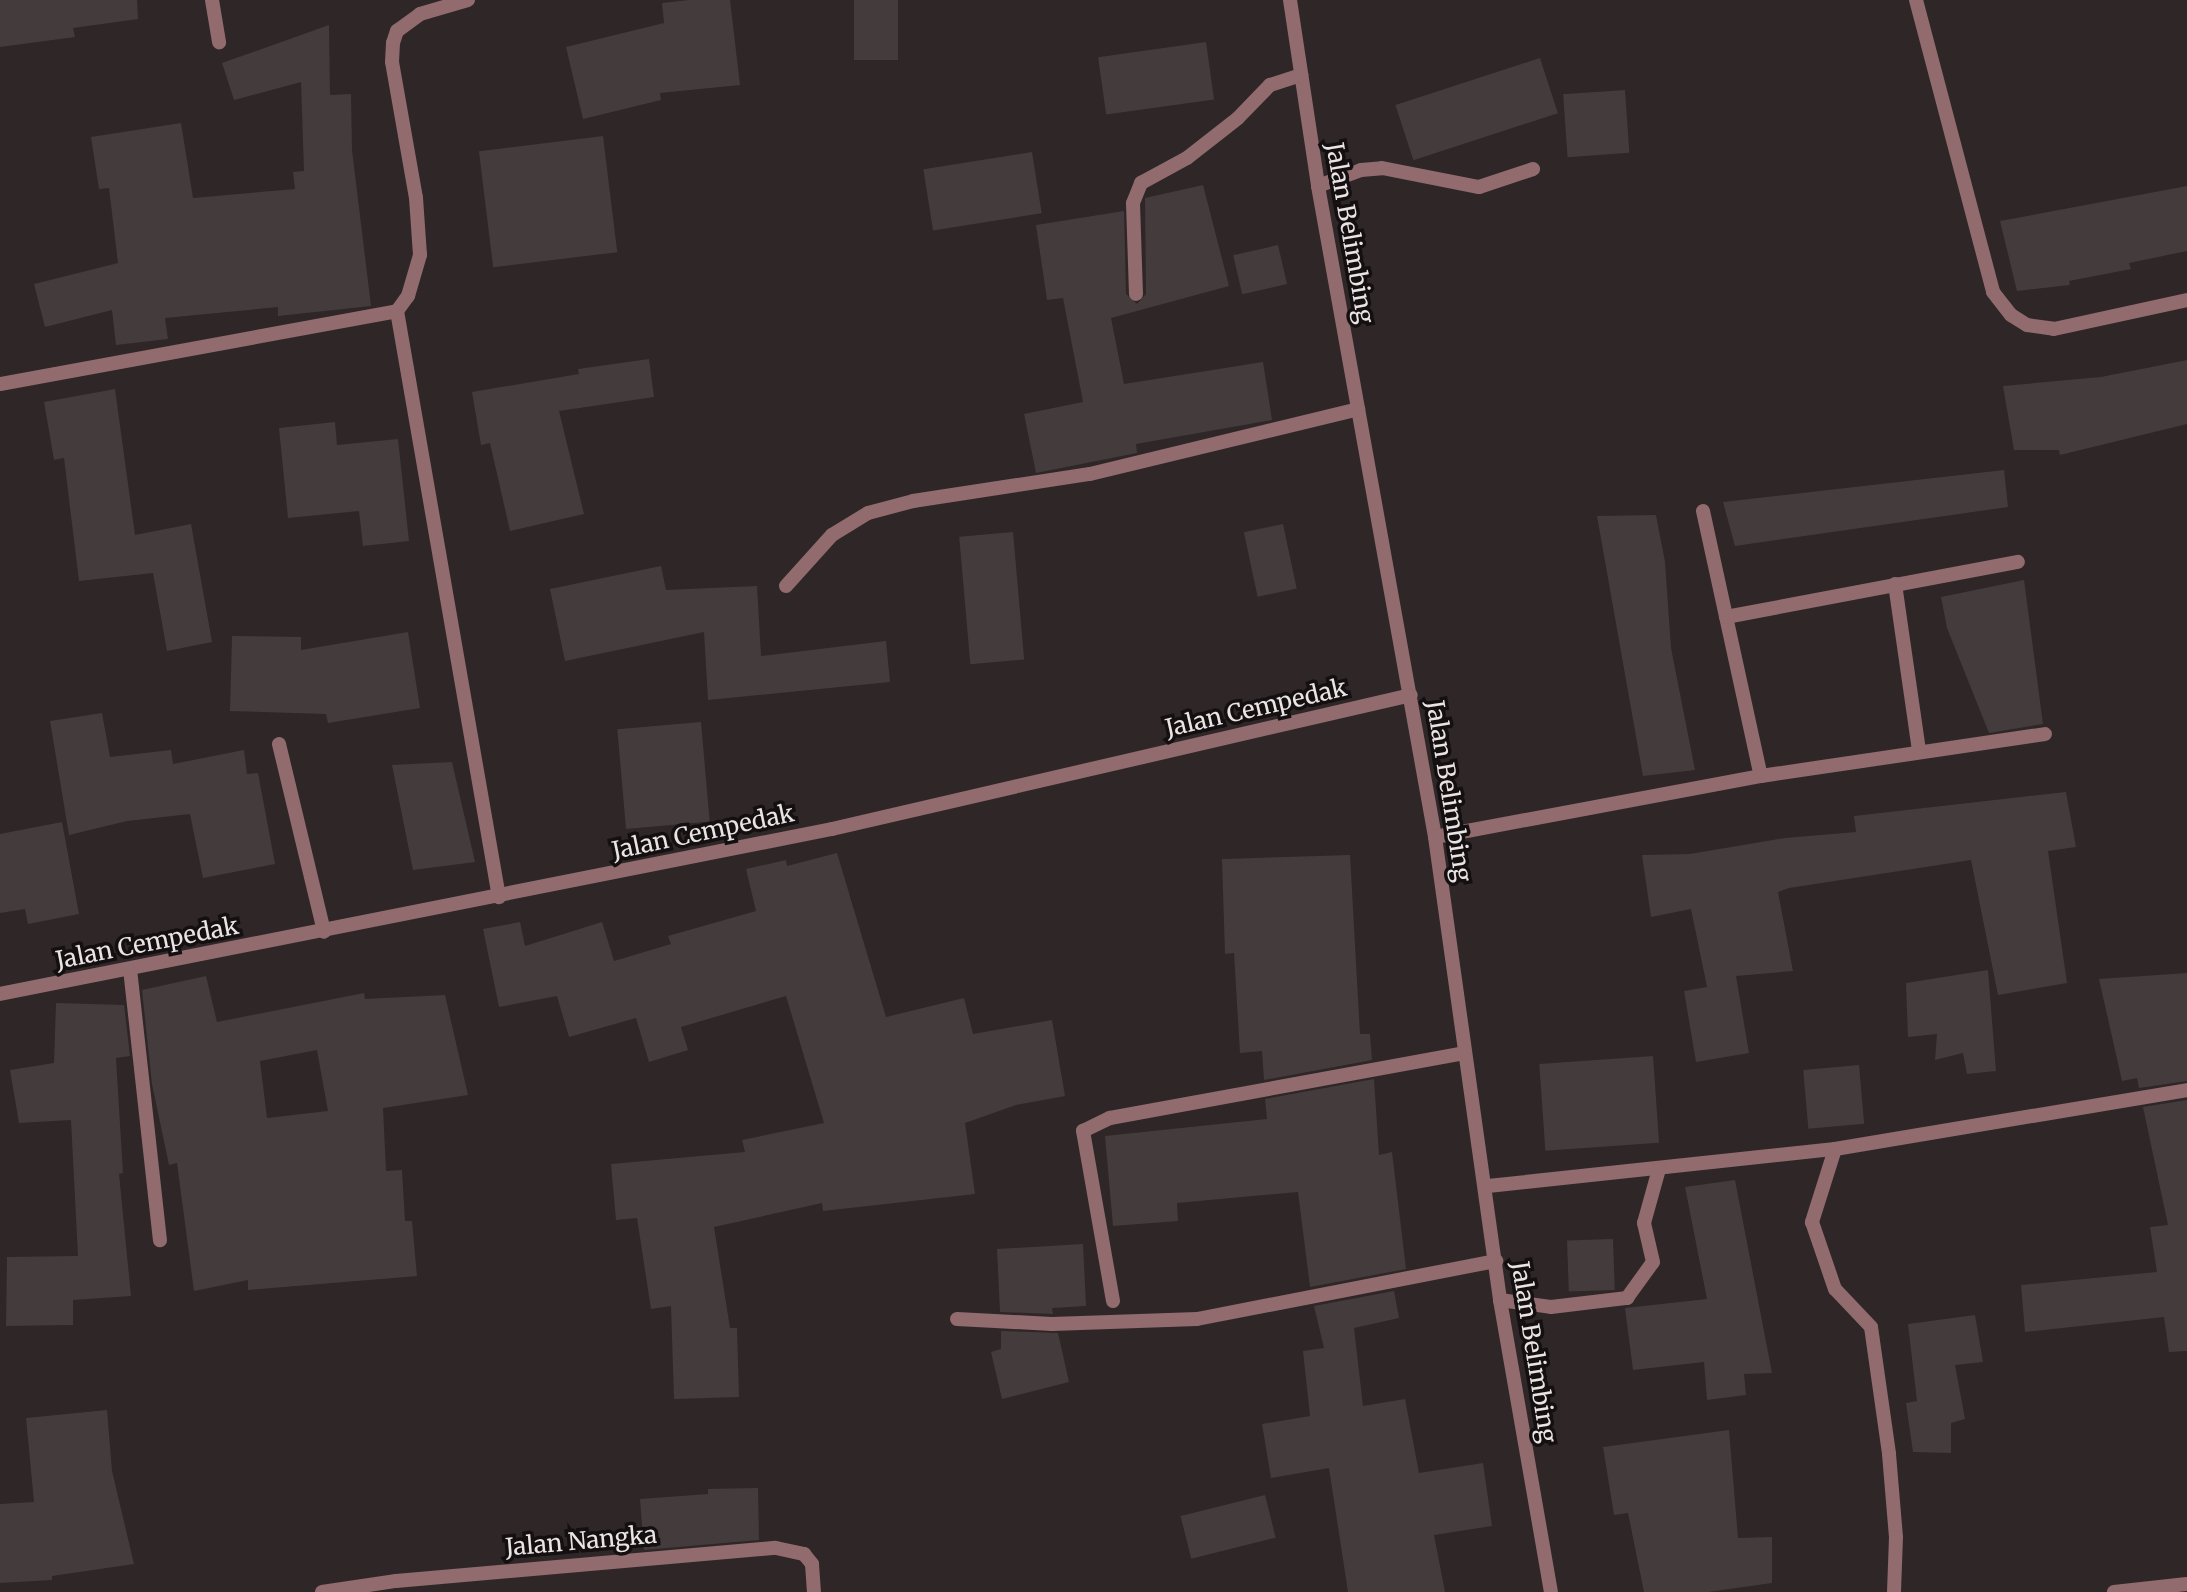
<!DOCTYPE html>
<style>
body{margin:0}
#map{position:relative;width:2187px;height:1592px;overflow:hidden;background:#2f2627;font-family:Merriweather,serif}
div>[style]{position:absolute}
.building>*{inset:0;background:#443b3c;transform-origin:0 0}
.street>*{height:14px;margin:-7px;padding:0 7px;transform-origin:7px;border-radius:7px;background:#916b6d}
span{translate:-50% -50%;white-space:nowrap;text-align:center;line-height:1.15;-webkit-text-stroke:7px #141011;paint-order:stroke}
.street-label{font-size:24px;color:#eae4e4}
</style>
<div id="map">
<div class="building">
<div style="clip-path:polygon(0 0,137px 0,138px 19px,73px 28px,75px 37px,0 47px)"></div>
<div style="clip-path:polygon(689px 0,730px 0,740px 85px,660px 93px,661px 100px,583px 119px,566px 47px,664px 23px,662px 3px)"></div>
<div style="left:854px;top:0;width:44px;height:60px"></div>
<div style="clip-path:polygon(329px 25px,330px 95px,351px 94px,352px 150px,371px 306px,278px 316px,278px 307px,165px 318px,168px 339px,116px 345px,112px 310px,45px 327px,34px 284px,118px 263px,109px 188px,99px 189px,91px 137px,181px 123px,193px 198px,295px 189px,293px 172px,304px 171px,301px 82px,234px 100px,222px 63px)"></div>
<div style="left:1206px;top:42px;width:58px;height:109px;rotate:82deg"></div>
<div style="left:1540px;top:58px;width:58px;height:152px;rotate:72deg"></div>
<div style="left:1625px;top:90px;width:63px;height:62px;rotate:86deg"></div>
<div style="left:603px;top:136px;width:117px;height:125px;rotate:83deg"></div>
<div style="left:1032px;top:152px;width:62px;height:110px;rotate:81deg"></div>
<div style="clip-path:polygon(1203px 185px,1229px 286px,1111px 318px,1124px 384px,1263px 362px,1272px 420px,1136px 444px,1137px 453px,1036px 473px,1024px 414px,1083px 402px,1063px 298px,1047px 300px,1036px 225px,1124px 211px,1126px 294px,1137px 304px,1146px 294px,1145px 198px)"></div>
<div style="clip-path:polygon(2187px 186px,2187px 251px,2129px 263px,2131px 269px,2069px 281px,2070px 285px,2017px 291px,2000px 221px)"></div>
<div style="left:1278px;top:245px;width:40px;height:46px;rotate:77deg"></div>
<div style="clip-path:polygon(649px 359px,654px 397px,559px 411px,584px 514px,510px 531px,490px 443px,481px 445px,472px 392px,579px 374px,578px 369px)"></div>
<div style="clip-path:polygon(2187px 360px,2187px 424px,2060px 455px,2059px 450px,2014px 450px,2003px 386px,2101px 377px)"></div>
<div style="clip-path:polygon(115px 389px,135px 535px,191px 524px,212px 642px,167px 651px,153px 573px,79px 581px,64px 458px,54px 460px,44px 402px)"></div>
<div style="clip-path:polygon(335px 422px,337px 445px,398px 439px,409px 541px,363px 546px,359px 511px,288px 518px,279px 428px)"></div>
<div style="clip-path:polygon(2004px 470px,2008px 507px,1735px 546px,1723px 502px)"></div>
<div style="clip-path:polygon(1656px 515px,1665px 562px,1671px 648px,1695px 770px,1643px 776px,1597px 516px)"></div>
<div style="left:1283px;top:524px;width:66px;height:40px;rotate:78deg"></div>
<div style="left:1013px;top:532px;width:128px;height:54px;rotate:85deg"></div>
<div style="clip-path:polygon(661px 566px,666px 590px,757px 586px,761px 656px,886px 641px,890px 682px,708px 700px,704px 632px,565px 661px,550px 589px)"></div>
<div style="clip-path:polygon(2024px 580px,2043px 724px,1989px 733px,1947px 628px,1941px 597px)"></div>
<div style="clip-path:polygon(408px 632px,420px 708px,328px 723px,326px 714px,230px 711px,232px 636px,301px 637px,301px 650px)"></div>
<div style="clip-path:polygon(102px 713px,110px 757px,171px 750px,173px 764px,244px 750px,247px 774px,258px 773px,275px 864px,203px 878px,190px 814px,127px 821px,69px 835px,50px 721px)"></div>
<div style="left:701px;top:722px;width:100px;height:84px;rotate:85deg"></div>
<div style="clip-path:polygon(452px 762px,475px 862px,413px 870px,392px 765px)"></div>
<div style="clip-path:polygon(2066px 792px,2076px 847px,2048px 851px,2067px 983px,1998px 995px,1971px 860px,1789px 888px,1778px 892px,1793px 971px,1736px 976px,1749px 1053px,1696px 1062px,1684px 991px,1707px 987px,1691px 909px,1651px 917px,1642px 855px,1690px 854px,1785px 838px,1856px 832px,1854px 816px)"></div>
<div style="clip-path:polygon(62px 822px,79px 914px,28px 924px,25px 909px,0 913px,0 834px)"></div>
<div style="clip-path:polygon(837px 853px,886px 1017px,964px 998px,973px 1034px,1052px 1020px,1065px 1096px,1016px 1105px,965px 1123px,975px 1194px,823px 1211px,822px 1203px,714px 1227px,730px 1328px,737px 1328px,739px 1397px,674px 1399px,671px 1306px,651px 1309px,637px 1218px,616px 1220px,611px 1164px,745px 1152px,742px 1140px,824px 1123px,786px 996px,681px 1027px,688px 1050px,649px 1062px,636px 1018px,569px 1037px,557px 996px,499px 1007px,483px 929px,520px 922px,525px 946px,602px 922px,614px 961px,671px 944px,668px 936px,756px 911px,746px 869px,786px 860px,787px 866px)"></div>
<div style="clip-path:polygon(1350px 855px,1360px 1034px,1370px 1034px,1372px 1060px,1264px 1080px,1262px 1051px,1240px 1053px,1234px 953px,1225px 954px,1222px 859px)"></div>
<div style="clip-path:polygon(1988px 970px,1996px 1071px,1967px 1074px,1963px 1053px,1935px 1060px,1937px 1034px,1908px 1037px,1906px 983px)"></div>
<div style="clip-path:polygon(2187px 973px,2187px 1081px,2139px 1088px,2137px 1078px,2122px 1081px,2099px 979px)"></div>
<div style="clip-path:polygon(evenodd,206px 976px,217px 1022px,364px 993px,365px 999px,445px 995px,468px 1095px,383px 1108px,386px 1171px,402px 1170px,405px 1221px,412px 1221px,417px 1276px,248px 1290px,248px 1280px,194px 1291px,177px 1163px,169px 1165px,152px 1084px,142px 990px,206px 976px,317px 1050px,328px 1111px,267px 1118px,260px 1061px,317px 1050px)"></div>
<div style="clip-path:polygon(56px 1003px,124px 1005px,130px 1056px,116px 1058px,123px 1173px,119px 1174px,131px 1296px,73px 1300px,73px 1325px,6px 1326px,7px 1257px,78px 1256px,71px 1120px,19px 1123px,10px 1070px,54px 1063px)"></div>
<div style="left:1653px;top:1056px;width:87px;height:114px;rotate:86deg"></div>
<div style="left:1859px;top:1065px;width:59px;height:56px;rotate:85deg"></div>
<div style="clip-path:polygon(1374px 1079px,1379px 1155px,1392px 1152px,1406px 1269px,1310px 1287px,1298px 1192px,1177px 1203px,1178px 1221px,1113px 1226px,1105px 1136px,1267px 1119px,1265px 1099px)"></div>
<div style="clip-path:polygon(2187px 1100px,2187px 1351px,2169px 1352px,2164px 1317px,2025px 1332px,2021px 1285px,2157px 1272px,2150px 1227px,2168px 1225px,2143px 1107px)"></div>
<div style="clip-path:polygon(1735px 1180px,1772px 1373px,1744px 1374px,1746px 1395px,1707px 1400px,1704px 1362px,1633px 1370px,1625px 1308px,1707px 1299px,1685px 1187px)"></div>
<div style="left:1613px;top:1239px;width:51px;height:46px;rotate:88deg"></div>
<div style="clip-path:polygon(1083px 1244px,1086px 1306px,1052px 1308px,1053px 1314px,1000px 1312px,997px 1249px)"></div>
<div style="clip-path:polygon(1394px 1291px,1399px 1318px,1354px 1328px,1363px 1406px,1405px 1399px,1419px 1473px,1483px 1463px,1492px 1526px,1434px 1535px,1445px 1592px,1348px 1592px,1329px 1468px,1271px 1478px,1262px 1424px,1310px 1416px,1303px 1351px,1324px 1348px,1314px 1306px)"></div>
<div style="clip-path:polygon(1975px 1315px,1983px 1362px,1955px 1365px,1965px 1419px,1951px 1423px,1951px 1453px,1913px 1452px,1906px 1403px,1917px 1401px,1908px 1324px)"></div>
<div style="clip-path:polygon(1001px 1331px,1058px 1333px,1069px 1382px,1002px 1399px,991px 1352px,1001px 1349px)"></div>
<div style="clip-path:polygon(107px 1410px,112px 1471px,134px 1564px,52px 1576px,52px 1580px,0 1583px,0 1504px,34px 1502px,26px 1418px)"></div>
<div style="clip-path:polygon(1729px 1430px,1738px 1538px,1772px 1537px,1772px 1583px,1708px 1592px,1644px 1592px,1628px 1513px,1614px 1515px,1603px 1447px)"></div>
<div style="clip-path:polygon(758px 1488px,759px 1540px,644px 1550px,640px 1499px,708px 1494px,708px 1489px)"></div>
<div style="left:1265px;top:1495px;width:44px;height:87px;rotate:76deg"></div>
</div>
<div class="street">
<div style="left:212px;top:0;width:43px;rotate:80.5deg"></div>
<div style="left:1290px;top:0;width:188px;rotate:81.4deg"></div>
<div style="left:1318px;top:186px;width:661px;rotate:79.81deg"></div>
<div style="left:1435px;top:837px;width:468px;rotate:82deg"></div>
<div style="left:1500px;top:1300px;width:296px;rotate:80.1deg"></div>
<div style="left:1916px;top:0;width:302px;rotate:75.2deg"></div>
<div style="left:1993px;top:292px;width:29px;rotate:52deg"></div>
<div style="left:2011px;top:315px;width:19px;rotate:32deg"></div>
<div style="left:2027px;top:325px;width:27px;rotate:8deg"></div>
<div style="left:2054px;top:329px;width:136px;rotate:-12.3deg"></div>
<div style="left:1318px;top:186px;width:46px;rotate:-20.4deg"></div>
<div style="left:1361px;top:170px;width:21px;rotate:-5deg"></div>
<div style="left:1382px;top:168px;width:99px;rotate:11.1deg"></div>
<div style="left:1479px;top:187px;width:57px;rotate:-18.4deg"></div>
<div style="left:1136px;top:294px;width:91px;rotate:-91.9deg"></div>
<div style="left:1133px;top:203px;width:22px;rotate:-68deg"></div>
<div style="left:1141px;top:183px;width:52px;rotate:-28.5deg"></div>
<div style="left:1187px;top:158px;width:65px;rotate:-38.1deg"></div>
<div style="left:1238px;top:118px;width:46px;rotate:-45.9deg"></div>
<div style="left:1270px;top:85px;width:33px;rotate:-18deg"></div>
<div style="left:397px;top:311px;width:595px;rotate:80.13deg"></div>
<div style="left:0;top:384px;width:404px;rotate:-10.4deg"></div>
<div style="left:397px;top:311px;width:19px;rotate:-54deg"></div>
<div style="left:408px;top:296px;width:43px;rotate:-73.7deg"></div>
<div style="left:420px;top:255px;width:57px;rotate:-94deg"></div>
<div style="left:416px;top:198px;width:138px;rotate:-100deg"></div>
<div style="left:392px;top:62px;width:19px;rotate:-87deg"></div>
<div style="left:393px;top:43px;width:13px;rotate:-72deg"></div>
<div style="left:397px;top:31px;width:29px;rotate:-36deg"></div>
<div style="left:420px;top:14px;width:50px;rotate:-16.3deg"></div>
<div style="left:1703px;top:511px;width:271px;rotate:77.7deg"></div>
<div style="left:1895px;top:584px;width:168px;rotate:81.8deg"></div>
<div style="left:786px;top:586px;width:69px;rotate:-48deg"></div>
<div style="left:832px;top:535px;width:42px;rotate:-31.4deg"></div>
<div style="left:868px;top:513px;width:47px;rotate:-14.9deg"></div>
<div style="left:913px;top:501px;width:179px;rotate:-8.7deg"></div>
<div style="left:1090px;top:474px;width:276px;rotate:-13.6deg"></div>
<div style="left:1726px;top:617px;width:297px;rotate:-10.7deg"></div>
<div style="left:279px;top:744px;width:193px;rotate:76.5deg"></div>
<div style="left:1435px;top:837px;width:332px;rotate:-10.6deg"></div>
<div style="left:1761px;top:776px;width:287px;rotate:-8.4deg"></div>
<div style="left:130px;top:969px;width:273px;rotate:83.7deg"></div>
<div style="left:0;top:994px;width:848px;rotate:-11.22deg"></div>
<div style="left:832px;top:829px;width:594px;rotate:-13.03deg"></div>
<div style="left:1835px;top:1149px;width:77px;rotate:107.5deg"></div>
<div style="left:1812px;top:1222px;width:71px;rotate:71.1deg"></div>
<div style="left:1835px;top:1289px;width:52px;rotate:46.5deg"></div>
<div style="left:1871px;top:1327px;width:128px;rotate:81.9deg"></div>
<div style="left:1889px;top:1454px;width:83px;rotate:85.2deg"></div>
<div style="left:1896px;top:1537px;width:55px;rotate:92.1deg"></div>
<div style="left:1488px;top:1186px;width:349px;rotate:-6.1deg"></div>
<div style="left:1835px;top:1149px;width:357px;rotate:-9.5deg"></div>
<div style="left:1500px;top:1300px;width:51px;rotate:7.8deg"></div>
<div style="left:1551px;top:1307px;width:77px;rotate:-6.8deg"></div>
<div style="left:1627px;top:1298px;width:44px;rotate:-54.2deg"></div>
<div style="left:1653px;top:1262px;width:40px;rotate:-103deg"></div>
<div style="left:1644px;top:1223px;width:56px;rotate:-74.5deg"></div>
<div style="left:1113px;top:1301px;width:173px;rotate:-100deg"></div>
<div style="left:1083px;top:1131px;width:30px;rotate:-26deg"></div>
<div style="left:1110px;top:1118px;width:360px;rotate:-10.4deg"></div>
<div style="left:957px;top:1319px;width:95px;rotate:3deg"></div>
<div style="left:1052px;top:1324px;width:145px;rotate:-2deg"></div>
<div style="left:1197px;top:1319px;width:305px;rotate:-11deg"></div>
<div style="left:322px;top:1592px;width:75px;rotate:-8.5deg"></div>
<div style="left:396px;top:1581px;width:381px;rotate:-5deg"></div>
<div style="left:776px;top:1548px;width:29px;rotate:12deg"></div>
<div style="left:804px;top:1554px;width:13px;rotate:51deg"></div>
<div style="left:812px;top:1564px;width:28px;rotate:86deg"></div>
<div style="left:2114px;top:1592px;width:73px;rotate:-6.3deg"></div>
</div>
<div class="street-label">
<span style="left:1350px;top:233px;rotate:80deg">Jalan Belimbing</span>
<span style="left:1256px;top:708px;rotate:-13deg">Jalan Cempedak</span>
<span style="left:1449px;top:791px;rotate:81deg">Jalan Belimbing</span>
<span style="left:703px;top:832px;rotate:-12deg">Jalan Cempedak</span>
<span style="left:147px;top:943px;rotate:-11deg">Jalan Cempedak</span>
<span style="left:1534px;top:1352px;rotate:81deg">Jalan Belimbing</span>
<span style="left:581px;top:1541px;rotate:-5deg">Jalan Nangka</span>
</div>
</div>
